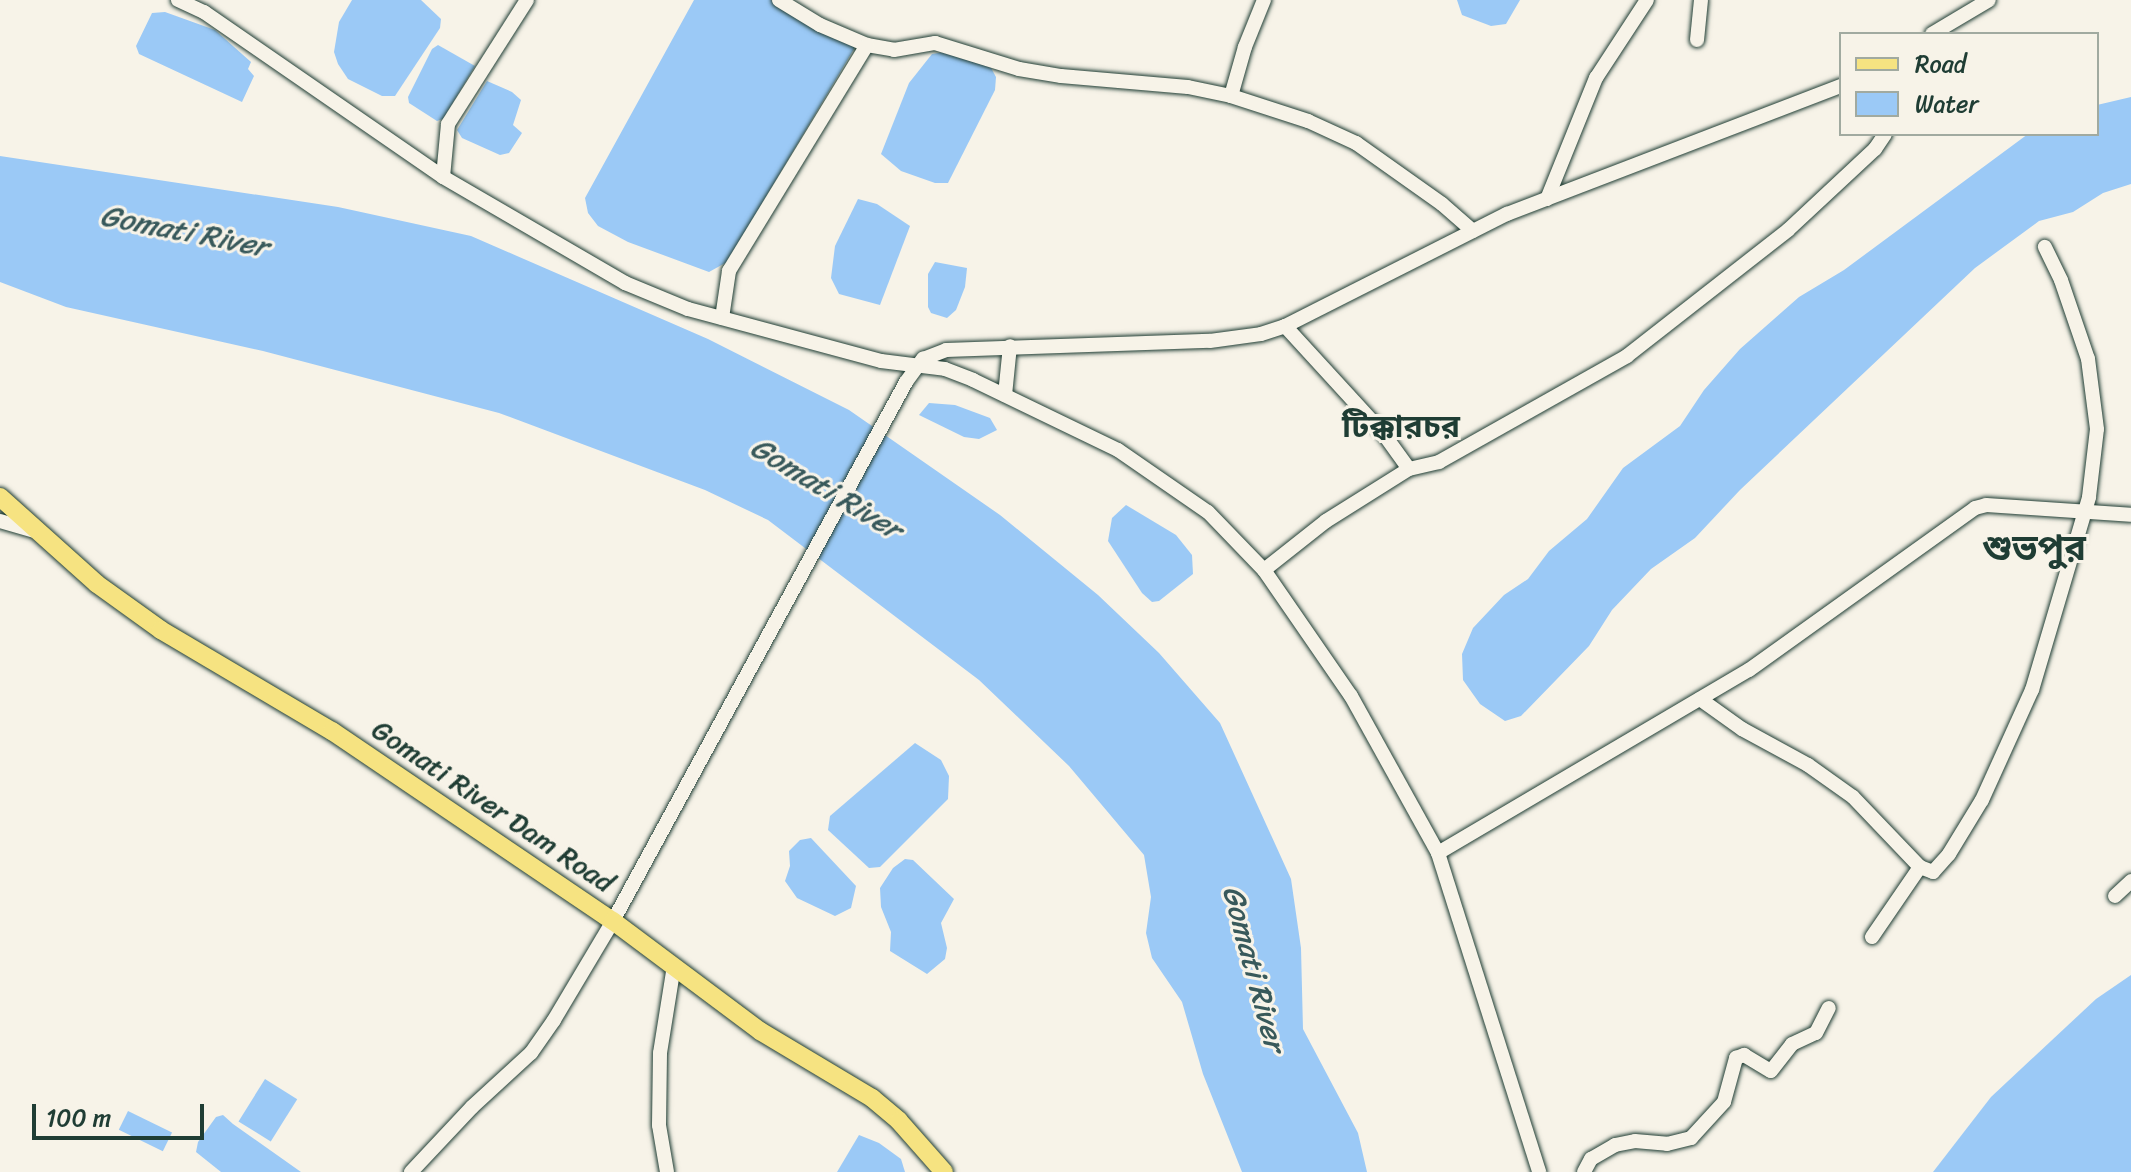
<!DOCTYPE html>
<meta charset="utf-8">
<style>
body{margin:0}
#map{position:relative;width:2131px;height:1172px;overflow:hidden;background:#f7f3e8;font-family:Sriracha,"Noto Sans Bengali",sans-serif}
div>[style]{position:absolute}
.water>*{inset:0;background:#9bc9f6;transform-origin:0 0}
.roads{filter:drop-shadow(0 0 2px #1f3d34) drop-shadow(0 0 2px #1f3d34)}
.minor>*{height:14px;margin:-7px;padding:0 7px;transform-origin:7px;border-radius:7px;background:#f7f3e8}
.major>*{height:18px;margin:-9px;padding:0 9px;transform-origin:9px;border-radius:9px;background:#f6e381}
span{translate:-50% -50%;white-space:nowrap;text-align:center;line-height:1.15;-webkit-text-stroke:6px #f7f3e8;paint-order:stroke}
.street-label{font-size:28px;color:#1f3d34}
.water-label{font-size:30px;color:#38595b;font-style:italic}
.quarter-label{font-size:32px;color:#1f3d34;font-weight:700}
.district-label{font-size:36px;color:#1f3d34;font-weight:700}
.legend{position:absolute;left:1839px;top:32px;width:260px;height:104px;box-sizing:border-box;background:#f7f3e8;border:2px solid #a1aaa0;margin:0;padding:10px 14px;list-style:none;font-size:24px;color:#1f3d34}
.legend li{display:flex;align-items:center;gap:16px;height:40px}
.legend b{width:40px;border:2px solid #a1aaa0}
.scale{position:absolute;left:32px;top:1104px;width:172px;height:36px;box-sizing:border-box;border:4px solid #1f3d34;border-top:0;padding-left:10px;font-size:24px;line-height:28px;white-space:nowrap;color:#1f3d34;-webkit-text-stroke:6px #f7f3e8;paint-order:stroke}
</style>
<div id="map">
<div class="water">
<div style="clip-path:polygon(352px 0,421px 0,441px 19px,440px 28px,395px 96px,382px 96px,348px 79px,338px 64px,334px 52px,339px 22px)"></div>
<div style="clip-path:polygon(694px 0,771px 0,787px 12px,854px 44px,854px 49px,727px 262px,709px 272px,628px 242px,598px 226px,588px 213px,585px 198px)"></div>
<div style="clip-path:polygon(1457px 0,1520px 0,1506px 24px,1491px 26px,1462px 15px)"></div>
<div style="clip-path:polygon(165px 12px,215px 30px,251px 62px,248px 69px,254px 76px,242px 102px,139px 54px,136px 46px,152px 13px)"></div>
<div style="clip-path:polygon(438px 45px,475px 66px,443px 119px,437px 121px,409px 103px,408px 97px,432px 49px)"></div>
<div style="clip-path:polygon(944px 52px,990px 66px,996px 77px,995px 90px,948px 183px,935px 183px,901px 171px,881px 154px,909px 83px,932px 54px)"></div>
<div style="clip-path:polygon(487px 81px,512px 92px,521px 100px,513px 125px,522px 133px,509px 153px,500px 155px,462px 138px,457px 130px)"></div>
<div style="clip-path:polygon(2131px 97px,2131px 184px,2103px 193px,2073px 212px,2039px 221px,1975px 268px,1740px 490px,1695px 538px,1651px 569px,1612px 610px,1589px 646px,1521px 716px,1505px 721px,1480px 704px,1463px 680px,1462px 654px,1473px 628px,1504px 595px,1528px 579px,1549px 551px,1587px 519px,1623px 468px,1680px 426px,1704px 390px,1740px 349px,1799px 297px,1844px 270px,2028px 134px,2097px 134px,2097px 105px)"></div>
<div style="clip-path:polygon(0 156px,338px 207px,471px 236px,708px 339px,849px 410px,1000px 515px,1098px 595px,1159px 653px,1220px 723px,1291px 879px,1301px 948px,1303px 1029px,1358px 1133px,1367px 1172px,1242px 1172px,1203px 1074px,1182px 1002px,1152px 958px,1146px 933px,1151px 897px,1144px 855px,1069px 766px,979px 680px,768px 520px,705px 490px,499px 413px,263px 351px,66px 307px,0 282px)"></div>
<div style="clip-path:polygon(858px 199px,877px 204px,910px 226px,880px 305px,839px 294px,831px 278px,835px 246px)"></div>
<div style="clip-path:polygon(935px 262px,967px 268px,965px 287px,956px 310px,947px 318px,931px 313px,928px 307px,928px 274px)"></div>
<div style="clip-path:polygon(929px 403px,955px 405px,990px 418px,997px 430px,979px 439px,964px 437px,919px 415px)"></div>
<div style="clip-path:polygon(1126px 505px,1176px 535px,1192px 555px,1193px 574px,1159px 601px,1152px 602px,1142px 593px,1108px 541px,1112px 518px)"></div>
<div style="clip-path:polygon(915px 743px,941px 760px,949px 776px,948px 799px,880px 867px,869px 868px,828px 830px,830px 816px)"></div>
<div style="clip-path:polygon(811px 838px,856px 886px,851px 908px,835px 916px,797px 898px,785px 881px,790px 866px,789px 851px,800px 840px)"></div>
<div style="clip-path:polygon(905px 859px,913px 860px,954px 899px,941px 923px,947px 948px,945px 959px,927px 974px,890px 951px,891px 932px,881px 907px,880px 888px,893px 868px)"></div>
<div style="clip-path:polygon(2131px 975px,2131px 1172px,1933px 1172px,1991px 1097px,2096px 999px)"></div>
<div style="left:265px;top:1079px;width:38px;height:50px;rotate:32deg"></div>
<div style="left:128px;top:1111px;width:49px;height:21px;rotate:26deg"></div>
<div style="clip-path:polygon(223px 1115px,233px 1124px,301px 1172px,221px 1172px,196px 1152px,198px 1142px,216px 1117px)"></div>
<div style="clip-path:polygon(859px 1135px,879px 1143px,901px 1159px,905px 1172px,837px 1172px)"></div>
</div>
<div class="roads">
<div class="minor">
<div style="left:178px;top:0;width:29px;rotate:25deg"></div>
<div style="left:204px;top:12px;width:290px;rotate:34.6deg"></div>
<div style="left:443px;top:177px;width:211px;rotate:30.2deg"></div>
<div style="left:625px;top:283px;width:68px;rotate:22.4deg"></div>
<div style="left:688px;top:309px;width:200px;rotate:15.1deg"></div>
<div style="left:881px;top:361px;width:64px;rotate:7.1deg"></div>
<div style="left:945px;top:369px;width:30px;rotate:21deg"></div>
<div style="left:973px;top:380px;width:161px;rotate:25.8deg"></div>
<div style="left:1118px;top:450px;width:109px;rotate:34.6deg"></div>
<div style="left:1208px;top:512px;width:81px;rotate:46deg"></div>
<div style="left:1264px;top:570px;width:153px;rotate:55.4deg"></div>
<div style="left:1351px;top:696px;width:179px;rotate:61deg"></div>
<div style="left:1438px;top:853px;width:335px;rotate:72.4deg"></div>
<div style="left:779px;top:0;width:48px;rotate:31.4deg"></div>
<div style="left:820px;top:25px;width:51px;rotate:23.1deg"></div>
<div style="left:867px;top:45px;width:27px;rotate:10deg"></div>
<div style="left:894px;top:50px;width:42px;rotate:-9.7deg"></div>
<div style="left:935px;top:43px;width:88px;rotate:17.2deg"></div>
<div style="left:1019px;top:69px;width:43px;rotate:9.5deg"></div>
<div style="left:1061px;top:76px;width:127px;rotate:5deg"></div>
<div style="left:1188px;top:87px;width:44px;rotate:11.8deg"></div>
<div style="left:1231px;top:96px;width:81px;rotate:18deg"></div>
<div style="left:1308px;top:121px;width:53px;rotate:24.6deg"></div>
<div style="left:1356px;top:143px;width:105px;rotate:35.3deg"></div>
<div style="left:1442px;top:204px;width:41px;rotate:41.1deg"></div>
<div style="left:1932px;top:34px;width:66px;rotate:-30.8deg"></div>
<div style="left:1697px;top:40px;width:40px;rotate:-84.3deg"></div>
<div style="left:1231px;top:96px;width:51px;rotate:-74.1deg"></div>
<div style="left:1245px;top:47px;width:51px;rotate:-68deg"></div>
<div style="left:443px;top:177px;width:53px;rotate:-84.6deg"></div>
<div style="left:448px;top:124px;width:147px;rotate:-57.5deg"></div>
<div style="left:1547px;top:199px;width:131px;rotate:-68deg"></div>
<div style="left:1596px;top:78px;width:93px;rotate:-56.8deg"></div>
<div style="left:722px;top:318px;width:48px;rotate:-81.5deg"></div>
<div style="left:729px;top:271px;width:265px;rotate:-58.6deg"></div>
<div style="left:1285px;top:326px;width:145px;rotate:47.5deg"></div>
<div style="left:1383px;top:433px;width:44px;rotate:54.2deg"></div>
<div style="left:1005px;top:395px;width:49px;rotate:-84.2deg"></div>
<div style="left:0;top:521px;width:36px;rotate:16deg"></div>
<div style="left:1264px;top:570px;width:79px;rotate:-38.3deg"></div>
<div style="left:1326px;top:521px;width:98px;rotate:-32.1deg"></div>
<div style="left:1409px;top:469px;width:31px;rotate:-13deg"></div>
<div style="left:1439px;top:462px;width:216px;rotate:-29.4deg"></div>
<div style="left:1627px;top:356px;width:204px;rotate:-38deg"></div>
<div style="left:1788px;top:230px;width:119px;rotate:-43deg"></div>
<div style="left:1875px;top:149px;width:18px;rotate:-56deg"></div>
<div style="left:1700px;top:699px;width:52px;rotate:35.5deg"></div>
<div style="left:1742px;top:729px;width:75px;rotate:28.6deg"></div>
<div style="left:1808px;top:765px;width:55px;rotate:35.4deg"></div>
<div style="left:1853px;top:797px;width:97px;rotate:46.3deg"></div>
<div style="left:1438px;top:853px;width:361px;rotate:-30.5deg"></div>
<div style="left:1749px;top:670px;width:278px;rotate:-35.6deg"></div>
<div style="left:1975px;top:508px;width:11px;rotate:-15deg"></div>
<div style="left:1986px;top:505px;width:145px;rotate:3.9deg"></div>
<div style="left:2115px;top:896px;width:22px;rotate:-43deg"></div>
<div style="left:1872px;top:937px;width:85px;rotate:-55.6deg"></div>
<div style="left:1920px;top:867px;width:14px;rotate:21deg"></div>
<div style="left:1933px;top:872px;width:24px;rotate:-48deg"></div>
<div style="left:1949px;top:854px;width:63px;rotate:-58.6deg"></div>
<div style="left:1982px;top:800px;width:121px;rotate:-65.6deg"></div>
<div style="left:2032px;top:690px;width:201px;rotate:-73.5deg"></div>
<div style="left:2089px;top:497px;width:68px;rotate:-83.3deg"></div>
<div style="left:2097px;top:429px;width:71px;rotate:-97.3deg"></div>
<div style="left:2088px;top:359px;width:83px;rotate:-108.9deg"></div>
<div style="left:2061px;top:280px;width:37px;rotate:-116deg"></div>
<div style="left:411px;top:1172px;width:89px;rotate:-46.8deg"></div>
<div style="left:472px;top:1107px;width:80px;rotate:-42.5deg"></div>
<div style="left:531px;top:1053px;width:40px;rotate:-55.1deg"></div>
<div style="left:554px;top:1020px;width:115px;rotate:-59.2deg"></div>
<div style="left:613px;top:921px;width:613px;rotate:-61.47deg"></div>
<div style="left:906px;top:382px;width:29px;rotate:-54deg"></div>
<div style="left:923px;top:359px;width:25px;rotate:-21deg"></div>
<div style="left:946px;top:350px;width:264px;rotate:-2deg"></div>
<div style="left:1210px;top:341px;width:51px;rotate:-7.8deg"></div>
<div style="left:1261px;top:334px;width:25px;rotate:-18deg"></div>
<div style="left:1285px;top:326px;width:249px;rotate:-26.8deg"></div>
<div style="left:1507px;top:214px;width:358px;rotate:-21deg"></div>
<div style="left:667px;top:1172px;width:48px;rotate:-99.7deg"></div>
<div style="left:659px;top:1125px;width:72px;rotate:-89.2deg"></div>
<div style="left:660px;top:1053px;width:88px;rotate:-80.9deg"></div>
<div style="left:1584px;top:1172px;width:15px;rotate:-62deg"></div>
<div style="left:1591px;top:1159px;width:28px;rotate:-30deg"></div>
<div style="left:1615px;top:1145px;width:20px;rotate:-11deg"></div>
<div style="left:1635px;top:1141px;width:32px;rotate:5deg"></div>
<div style="left:1667px;top:1144px;width:25px;rotate:-14deg"></div>
<div style="left:1691px;top:1138px;width:49px;rotate:-47.5deg"></div>
<div style="left:1724px;top:1102px;width:46px;rotate:-74.7deg"></div>
<div style="left:1736px;top:1058px;width:9px;rotate:-21deg"></div>
<div style="left:1744px;top:1055px;width:31px;rotate:31deg"></div>
<div style="left:1771px;top:1071px;width:34px;rotate:-52deg"></div>
<div style="left:1792px;top:1044px;width:26px;rotate:-25deg"></div>
<div style="left:1816px;top:1033px;width:28px;rotate:-63deg"></div>
</div>
<div class="major">
<div style="left:0;top:497px;width:130px;rotate:41.9deg"></div>
<div style="left:97px;top:584px;width:79px;rotate:35.7deg"></div>
<div style="left:161px;top:630px;width:199px;rotate:30.6deg"></div>
<div style="left:332px;top:731px;width:339px;rotate:34.1deg"></div>
<div style="left:613px;top:921px;width:184px;rotate:36.8deg"></div>
<div style="left:760px;top:1031px;width:131px;rotate:30.9deg"></div>
<div style="left:872px;top:1098px;width:35px;rotate:40deg"></div>
<div style="left:899px;top:1121px;width:68px;rotate:48.6deg"></div>
</div>
</div>
<div class="street-label">
<span style="left:493px;top:806px;rotate:34deg">Gomati River Dam Road</span>
</div>
<div class="water-label">
<span style="left:184px;top:231px;rotate:11deg">Gomati River</span>
<span style="left:826px;top:488px;rotate:31deg">Gomati River</span>
<span style="left:1254px;top:968px;rotate:75deg">Gomati River</span>
</div>
<div class="quarter-label">
<span style="left:1401px;top:427px">টিক্কারচর</span>
</div>
<div class="district-label">
<span style="left:2034px;top:549px">শুভপুর</span>
</div>
<ul class="legend">
<li><b style="height:10px;background:#f6e381"></b>Road</li>
<li><b style="height:22px;background:#9bc9f6"></b>Water</li>
</ul>
<div class="scale">100 m</div>
</div>
